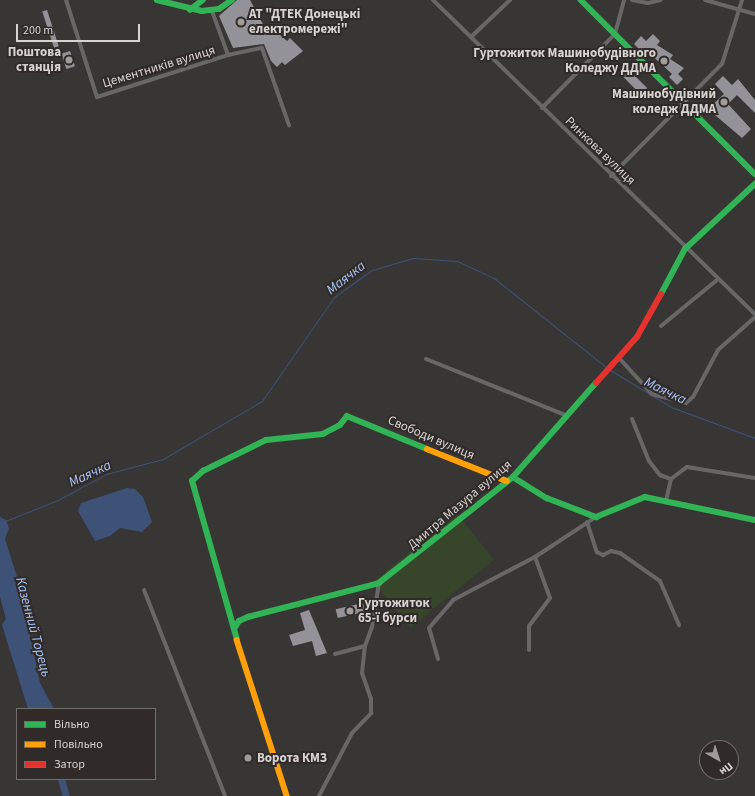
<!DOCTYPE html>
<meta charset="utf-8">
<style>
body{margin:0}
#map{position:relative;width:755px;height:796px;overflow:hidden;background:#383634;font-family:"Source Sans 3",sans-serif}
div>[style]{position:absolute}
.green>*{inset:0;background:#37452b;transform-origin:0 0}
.water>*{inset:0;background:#3e5177}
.stream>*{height:1px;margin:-0.5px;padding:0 0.5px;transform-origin:0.5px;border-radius:0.5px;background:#3e5177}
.river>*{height:7px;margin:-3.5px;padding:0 3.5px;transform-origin:3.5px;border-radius:3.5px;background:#3e5177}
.building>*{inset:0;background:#949299;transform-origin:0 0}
.street>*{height:4px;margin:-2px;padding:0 2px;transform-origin:2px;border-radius:2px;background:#686767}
.fast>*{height:5.5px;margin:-2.75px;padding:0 2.75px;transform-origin:2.75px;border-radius:2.75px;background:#30b455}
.slow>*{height:5.5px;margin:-2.75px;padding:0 2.75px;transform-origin:2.75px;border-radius:2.75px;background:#ff9f0a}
.jam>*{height:5.5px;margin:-2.75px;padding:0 2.75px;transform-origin:2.75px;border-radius:2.75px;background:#e5322d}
.dots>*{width:11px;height:11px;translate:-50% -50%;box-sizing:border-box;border:2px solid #302b28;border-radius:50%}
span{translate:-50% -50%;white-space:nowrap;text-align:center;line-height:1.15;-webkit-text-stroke:4px #302b28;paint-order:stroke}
.poi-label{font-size:13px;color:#d7d3d1;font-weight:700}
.left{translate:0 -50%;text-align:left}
.right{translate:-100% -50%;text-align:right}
.street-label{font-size:13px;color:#d7d3d1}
.water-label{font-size:14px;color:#a8c5fb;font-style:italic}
.legend{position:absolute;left:16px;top:708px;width:140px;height:72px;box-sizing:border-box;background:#302b28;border:1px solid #736e6c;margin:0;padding:5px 7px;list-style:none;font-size:12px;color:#d7d3d1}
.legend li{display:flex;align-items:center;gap:8px;height:20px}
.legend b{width:20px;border:1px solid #736e6c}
.north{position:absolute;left:699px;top:740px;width:40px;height:40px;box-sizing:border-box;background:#302b28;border:1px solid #736e6c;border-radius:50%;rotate:141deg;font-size:11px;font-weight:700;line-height:16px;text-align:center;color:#d7d3d1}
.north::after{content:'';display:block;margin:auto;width:14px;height:18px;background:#9f9c9a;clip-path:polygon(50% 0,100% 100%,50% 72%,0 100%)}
.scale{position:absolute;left:16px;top:24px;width:124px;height:18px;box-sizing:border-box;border:2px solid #d7d3d1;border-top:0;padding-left:5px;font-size:12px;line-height:14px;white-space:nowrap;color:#d7d3d1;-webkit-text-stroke:3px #302b28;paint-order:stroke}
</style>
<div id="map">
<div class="green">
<div style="left:457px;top:514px;width:59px;height:108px;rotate:51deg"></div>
</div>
<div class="water">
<div style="clip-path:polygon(127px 488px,135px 489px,143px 497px,152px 522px,142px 532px,120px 528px,110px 536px,95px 541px,78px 511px,81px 503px)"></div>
<div style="clip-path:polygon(0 517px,6px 520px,9px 528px,5px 539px,18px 580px,40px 683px,54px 709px,28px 709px,2px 625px,6px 619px,0 597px)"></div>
</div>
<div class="stream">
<div style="left:610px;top:370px;width:71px;rotate:31.2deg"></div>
<div style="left:671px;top:407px;width:90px;rotate:20.3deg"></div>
<div style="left:5px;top:521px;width:57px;rotate:-21.6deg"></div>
<div style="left:58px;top:500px;width:55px;rotate:-28.4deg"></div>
<div style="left:106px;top:474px;width:59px;rotate:-14.7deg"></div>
<div style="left:163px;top:459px;width:115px;rotate:-30.4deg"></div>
<div style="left:262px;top:401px;width:126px;rotate:-55.3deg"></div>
<div style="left:334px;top:297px;width:47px;rotate:-35.4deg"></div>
<div style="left:372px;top:270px;width:43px;rotate:-16.3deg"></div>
<div style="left:413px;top:258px;width:44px;rotate:3.9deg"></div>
<div style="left:457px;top:261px;width:41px;rotate:24.7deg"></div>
<div style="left:494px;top:278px;width:144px;rotate:38.5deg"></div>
</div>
<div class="river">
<div style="left:61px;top:779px;width:18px;rotate:74deg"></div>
</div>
<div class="building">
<div style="clip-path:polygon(237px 0,250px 0,265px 28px,272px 28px,287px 41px,290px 38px,303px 51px,285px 65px,282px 62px,277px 67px,271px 61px,264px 44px,233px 48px,219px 16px)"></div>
<div style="left:47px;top:10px;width:38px;height:5px;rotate:72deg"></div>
<div style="clip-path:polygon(653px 34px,660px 41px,657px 45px,673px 55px,670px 59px,684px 68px,678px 74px,683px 79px,677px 85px,669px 77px,672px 74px,645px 49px,642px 52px,634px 44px,641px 36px,646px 41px)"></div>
<div style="left:70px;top:51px;width:16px;height:9px;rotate:72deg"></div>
<div style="left:628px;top:69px;width:27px;height:9px;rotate:45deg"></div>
<div style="clip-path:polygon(723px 76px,732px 85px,738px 79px,755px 100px,755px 113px,737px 95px,728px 104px,751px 129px,742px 138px,708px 109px,724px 94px,715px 84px)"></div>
<div style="left:363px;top:603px;width:9px;height:28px;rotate:77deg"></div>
<div style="clip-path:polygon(309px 610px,327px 653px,316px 656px,312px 641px,293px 646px,289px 635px,305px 630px,300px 613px)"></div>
</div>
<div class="street">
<div style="left:66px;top:0;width:102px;rotate:72.3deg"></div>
<div style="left:97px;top:97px;width:138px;rotate:-17.8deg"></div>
<div style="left:228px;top:55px;width:35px;rotate:-12deg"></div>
<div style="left:262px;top:48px;width:82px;rotate:70.7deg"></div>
<div style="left:433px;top:0;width:450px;rotate:44.3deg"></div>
<div style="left:632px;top:0;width:16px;rotate:11deg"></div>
<div style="left:648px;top:3px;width:13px;rotate:-13deg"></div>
<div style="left:705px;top:0;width:52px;rotate:15.6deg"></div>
<div style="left:212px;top:11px;width:47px;rotate:70deg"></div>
<div style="left:471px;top:37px;width:54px;rotate:-43.5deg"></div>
<div style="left:542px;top:108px;width:104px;rotate:-45.4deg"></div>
<div style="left:615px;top:34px;width:35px;rotate:-75deg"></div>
<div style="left:611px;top:176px;width:158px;rotate:-45.3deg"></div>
<div style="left:722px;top:64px;width:67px;rotate:-72.6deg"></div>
<div style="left:661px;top:326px;width:72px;rotate:-39.4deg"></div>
<div style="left:619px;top:358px;width:49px;rotate:47.5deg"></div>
<div style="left:652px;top:394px;width:35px;rotate:15deg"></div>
<div style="left:686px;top:403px;width:9px;rotate:-41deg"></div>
<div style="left:693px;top:397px;width:53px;rotate:-62deg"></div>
<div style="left:718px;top:350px;width:50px;rotate:-41.7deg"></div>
<div style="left:426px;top:359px;width:153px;rotate:21.9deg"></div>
<div style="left:632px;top:419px;width:45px;rotate:68deg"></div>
<div style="left:649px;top:461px;width:18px;rotate:52deg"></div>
<div style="left:660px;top:475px;width:12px;rotate:20deg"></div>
<div style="left:671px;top:479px;width:23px;rotate:103deg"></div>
<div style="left:671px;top:479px;width:20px;rotate:-37deg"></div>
<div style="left:687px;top:467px;width:69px;rotate:9.2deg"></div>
<div style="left:587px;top:522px;width:32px;rotate:72deg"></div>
<div style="left:597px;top:552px;width:7px;rotate:27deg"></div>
<div style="left:603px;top:555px;width:9px;rotate:-27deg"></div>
<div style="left:611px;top:551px;width:9px;rotate:13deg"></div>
<div style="left:620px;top:553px;width:49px;rotate:35deg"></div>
<div style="left:660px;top:581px;width:48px;rotate:66.6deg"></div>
<div style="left:144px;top:590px;width:221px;rotate:68.5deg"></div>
<div style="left:529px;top:650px;width:24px;rotate:-90deg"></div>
<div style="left:529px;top:626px;width:35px;rotate:-53deg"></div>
<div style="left:550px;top:598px;width:44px;rotate:-110.1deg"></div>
<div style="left:335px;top:654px;width:31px;rotate:-15deg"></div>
<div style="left:365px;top:646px;width:20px;rotate:-70deg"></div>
<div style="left:372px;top:627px;width:45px;rotate:-81deg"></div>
<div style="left:438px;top:659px;width:32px;rotate:-106deg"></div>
<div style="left:429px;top:628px;width:37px;rotate:-49deg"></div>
<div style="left:453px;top:600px;width:93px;rotate:-27.7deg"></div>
<div style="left:535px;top:557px;width:73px;rotate:-33.3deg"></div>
<div style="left:319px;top:796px;width:71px;rotate:-62.4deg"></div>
<div style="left:352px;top:733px;width:28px;rotate:-46deg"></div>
<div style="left:371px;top:713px;width:14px;rotate:-90deg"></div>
<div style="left:371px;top:699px;width:28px;rotate:-109deg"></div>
<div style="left:362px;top:673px;width:27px;rotate:-84deg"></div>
</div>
<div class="fast">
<div style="left:157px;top:0;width:46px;rotate:13.7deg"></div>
<div style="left:202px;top:11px;width:17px;rotate:-7deg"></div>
<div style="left:219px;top:9px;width:16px;rotate:-35deg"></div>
<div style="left:581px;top:0;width:246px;rotate:45deg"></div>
<div style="left:190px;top:10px;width:16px;rotate:-38deg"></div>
<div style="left:661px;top:294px;width:51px;rotate:-61.9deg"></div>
<div style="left:685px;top:249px;width:96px;rotate:-42.9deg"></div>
<div style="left:513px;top:477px;width:40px;rotate:32deg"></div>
<div style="left:547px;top:498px;width:53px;rotate:21.2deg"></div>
<div style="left:596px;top:517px;width:53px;rotate:-22.2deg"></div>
<div style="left:645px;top:497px;width:112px;rotate:11.8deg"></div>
<div style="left:234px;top:629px;width:9px;rotate:-58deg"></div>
<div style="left:239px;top:621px;width:10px;rotate:-24deg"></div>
<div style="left:248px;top:617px;width:135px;rotate:-14.5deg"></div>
<div style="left:379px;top:583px;width:171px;rotate:-38.3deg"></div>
<div style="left:513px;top:477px;width:125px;rotate:-48.6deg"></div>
<div style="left:237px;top:640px;width:165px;rotate:-105.8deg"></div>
<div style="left:192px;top:481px;width:15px;rotate:-42deg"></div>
<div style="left:203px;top:471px;width:70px;rotate:-26.2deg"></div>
<div style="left:266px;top:440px;width:57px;rotate:-6deg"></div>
<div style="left:323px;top:434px;width:19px;rotate:-28deg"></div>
<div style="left:340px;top:425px;width:11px;rotate:-52deg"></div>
<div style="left:347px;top:416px;width:87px;rotate:22.4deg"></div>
</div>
<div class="slow">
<div style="left:427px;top:449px;width:86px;rotate:21.8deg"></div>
<div style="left:237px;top:640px;width:164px;rotate:72.2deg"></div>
</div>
<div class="jam">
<div style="left:596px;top:383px;width:62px;rotate:-48.3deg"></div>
<div style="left:637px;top:337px;width:49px;rotate:-60.8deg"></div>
</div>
<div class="dots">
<div style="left:241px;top:22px;background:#9f9c9a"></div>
<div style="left:69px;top:60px;background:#9f9c9a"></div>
<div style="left:664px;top:61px;background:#9f9c9a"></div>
<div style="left:724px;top:102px;background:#9f9c9a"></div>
<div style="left:350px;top:611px;background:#9f9c9a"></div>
<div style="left:248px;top:758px;background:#9f9c9a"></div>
</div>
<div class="poi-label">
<span class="left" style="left:249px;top:22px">АТ "ДТЕК Донецькі<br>електромережі"</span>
<span class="right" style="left:61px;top:60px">Поштова<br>станція</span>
<span class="right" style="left:656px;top:61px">Гуртожиток Машинобудівного<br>Коледжу ДДМА</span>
<span class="right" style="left:716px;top:102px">Машинобудівний<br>коледж ДДМА</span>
<span class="left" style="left:358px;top:611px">Гуртожиток<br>65-ї бурси</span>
<span class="left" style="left:257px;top:758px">Ворота КМЗ</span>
</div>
<div class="street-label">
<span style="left:159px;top:67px;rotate:-17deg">Цементників вулиця</span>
<span style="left:600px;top:151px;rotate:44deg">Ринкова вулиця</span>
<span style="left:431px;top:438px;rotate:23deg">Свободи вулиця</span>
<span style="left:460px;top:505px;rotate:-40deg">Дмитра Мазура вулиця</span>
</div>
<div class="water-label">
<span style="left:346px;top:278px;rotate:-38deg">Маячка</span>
<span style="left:665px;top:391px;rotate:26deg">Маячка</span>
<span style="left:90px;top:474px;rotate:-25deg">Маячка</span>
<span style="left:33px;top:627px;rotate:75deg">Казенний Торець</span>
</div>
<ul class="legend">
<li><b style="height:5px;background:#30b455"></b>Вільно</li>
<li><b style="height:5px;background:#ff9f0a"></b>Повільно</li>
<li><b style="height:5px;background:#e5322d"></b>Затор</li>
</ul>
<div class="north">Пн</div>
<div class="scale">200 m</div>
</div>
